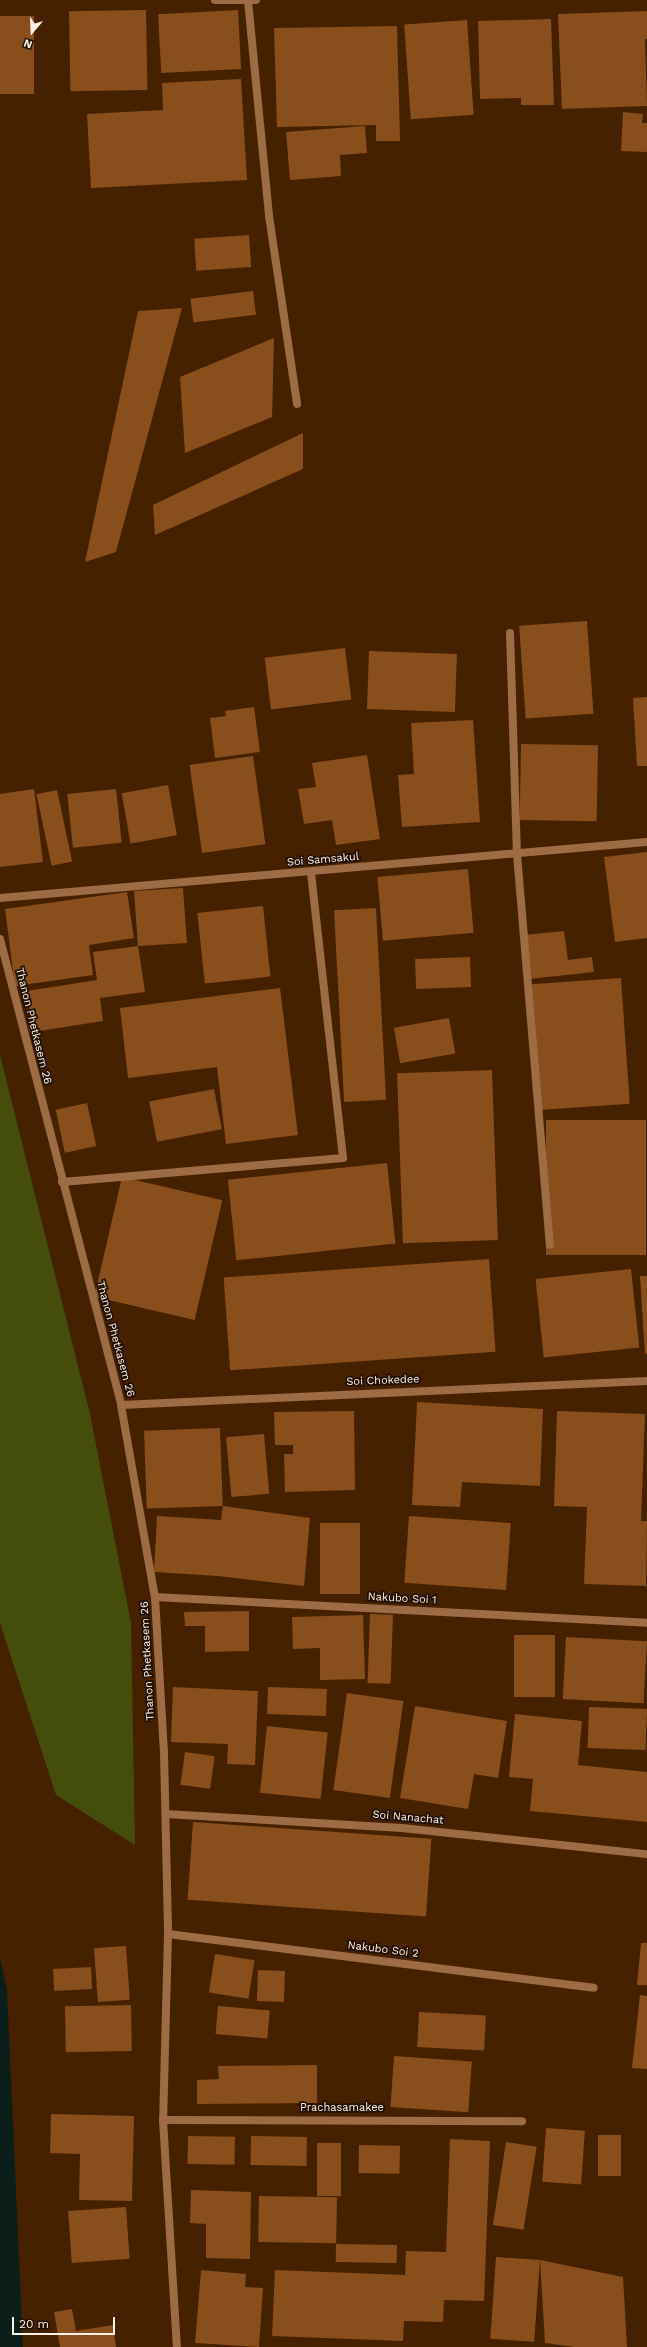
<!DOCTYPE html>
<style>
body{margin:0}
#map{position:relative;width:647px;height:2347px;overflow:hidden;background:#462100;font-family:"Work Sans",sans-serif}
div>[style]{position:absolute}
.green>*{inset:0;background:#444d0a}
.water>*{inset:0;background:#0c1e1a}
.building>*{inset:0;background:#884e1b;transform-origin:0 0}
.minor>*{height:8px;margin:-4px;padding:0 4px;transform-origin:4px;border-radius:4px;background:#9d6b44}
.tertiary>*{height:8px;margin:-4px;padding:0 4px;transform-origin:4px;border-radius:4px;background:#9d6b44}
span{translate:-50% -50%;white-space:nowrap;text-align:center;line-height:1.15;-webkit-text-stroke:3.5px #211004;paint-order:stroke}
.street-label{font-size:11px;color:#feefe5}
.north{position:absolute;left:12px;top:12px;width:40px;height:40px;-webkit-text-stroke:3px #211004;paint-order:stroke;rotate:199deg;font-size:11px;font-weight:700;line-height:16px;text-align:center;color:#feefe5}
.north::after{content:'';display:block;margin:auto;width:14px;height:18px;background:#feefe5;clip-path:polygon(50% 0,100% 100%,50% 72%,0 100%)}
.scale{position:absolute;left:12px;top:2317px;width:103px;height:18px;box-sizing:border-box;border:2px solid #feefe5;border-top:0;padding-left:5px;font-size:12px;line-height:14px;white-space:nowrap;color:#feefe5;-webkit-text-stroke:3px #211004;paint-order:stroke}
</style>
<div id="map">
<div class="green">
<div style="clip-path:polygon(0 1055px,90px 1414px,131px 1623px,135px 1845px,56px 1795px,0 1623px)"></div>
</div>
<div class="water">
<div style="clip-path:polygon(0 1958px,7px 1990px,23px 2347px,0 2347px)"></div>
</div>
<div class="building">
<div style="left:146px;top:10px;width:80px;height:77px;rotate:89deg"></div>
<div style="left:238px;top:10px;width:59px;height:80px;rotate:87deg"></div>
<div style="clip-path:polygon(647px 11px,647px 39px,645px 39px,647px 106px,562px 109px,558px 14px)"></div>
<div style="left:0;top:16px;width:34px;height:78px"></div>
<div style="clip-path:polygon(551px 19px,554px 105px,521px 105px,521px 98px,480px 99px,478px 21px)"></div>
<div style="left:467px;top:20px;width:95px;height:63px;rotate:86deg"></div>
<div style="clip-path:polygon(397px 26px,400px 141px,376px 141px,376px 125px,277px 127px,274px 28px)"></div>
<div style="clip-path:polygon(241px 79px,247px 180px,91px 188px,87px 114px,163px 110px,162px 83px)"></div>
<div style="clip-path:polygon(623px 112px,643px 114px,642px 123px,647px 123px,647px 152px,621px 151px)"></div>
<div style="clip-path:polygon(365px 126px,367px 153px,340px 155px,341px 176px,290px 180px,286px 132px)"></div>
<div style="left:249px;top:235px;width:32px;height:55px;rotate:86deg"></div>
<div style="left:253px;top:291px;width:24px;height:63px;rotate:83deg"></div>
<div style="clip-path:polygon(182px 308px,116px 552px,85px 562px,138px 311px)"></div>
<div style="clip-path:polygon(274px 338px,272px 417px,185px 453px,180px 377px)"></div>
<div style="clip-path:polygon(303px 433px,303px 469px,155px 535px,153px 505px)"></div>
<div style="left:587px;top:621px;width:93px;height:68px;rotate:86deg"></div>
<div style="left:345px;top:648px;width:52px;height:81px;rotate:83deg"></div>
<div style="left:369px;top:651px;width:88px;height:58px;rotate:2deg"></div>
<div style="clip-path:polygon(647px 697px,647px 766px,637px 766px,633px 698px)"></div>
<div style="clip-path:polygon(254px 707px,260px 752px,215px 758px,210px 718px,226px 716px,225px 711px)"></div>
<div style="clip-path:polygon(473px 720px,480px 822px,402px 827px,398px 775px,414px 774px,411px 723px)"></div>
<div style="left:521px;top:744px;width:77px;height:76px;rotate:1deg"></div>
<div style="clip-path:polygon(367px 755px,380px 839px,336px 845px,332px 820px,304px 824px,298px 789px,316px 787px,312px 763px)"></div>
<div style="left:253px;top:756px;width:89px;height:64px;rotate:82deg"></div>
<div style="left:168px;top:785px;width:51px;height:47px;rotate:80deg"></div>
<div style="clip-path:polygon(34px 789px,43px 862px,0 867px,0 794px)"></div>
<div style="left:116px;top:789px;width:54px;height:49px;rotate:84deg"></div>
<div style="left:57px;top:790px;width:73px;height:21px;rotate:78deg"></div>
<div style="clip-path:polygon(647px 852px,647px 938px,615px 942px,604px 857px)"></div>
<div style="left:468px;top:869px;width:64px;height:91px;rotate:85deg"></div>
<div style="clip-path:polygon(183px 888px,187px 943px,138px 946px,145px 992px,100px 998px,103px 1021px,33px 1032px,27px 991px,97px 980px,93px 952px,138px 946px,134px 891px)"></div>
<div style="clip-path:polygon(127px 892px,134px 938px,89px 945px,93px 975px,15px 986px,5px 909px)"></div>
<div style="left:263px;top:906px;width:71px;height:66px;rotate:84deg"></div>
<div style="left:376px;top:908px;width:192px;height:42px;rotate:87deg"></div>
<div style="clip-path:polygon(564px 931px,568px 960px,592px 957px,594px 972px,529px 979px,524px 935px)"></div>
<div style="left:470px;top:957px;width:30px;height:55px;rotate:88deg"></div>
<div style="left:621px;top:978px;width:126px;height:90px;rotate:86deg"></div>
<div style="clip-path:polygon(280px 988px,298px 1135px,226px 1144px,217px 1067px,128px 1078px,120px 1008px)"></div>
<div style="left:449px;top:1018px;width:36px;height:56px;rotate:80deg"></div>
<div style="left:492px;top:1070px;width:170px;height:95px;rotate:88deg"></div>
<div style="left:214px;top:1089px;width:41px;height:66px;rotate:79deg"></div>
<div style="left:87px;top:1103px;width:44px;height:32px;rotate:78deg"></div>
<div style="left:646px;top:1120px;width:135px;height:100px;rotate:90deg"></div>
<div style="left:387px;top:1163px;width:81px;height:160px;rotate:84deg"></div>
<div style="left:122px;top:1177px;width:103px;height:123px;rotate:13deg"></div>
<div style="left:489px;top:1259px;width:93px;height:266px;rotate:86deg"></div>
<div style="left:631px;top:1269px;width:79px;height:96px;rotate:84deg"></div>
<div style="clip-path:polygon(640px 1276px,647px 1276px,647px 1354px,645px 1354px)"></div>
<div style="clip-path:polygon(417px 1402px,543px 1409px,540px 1486px,462px 1482px,460px 1507px,412px 1505px)"></div>
<div style="clip-path:polygon(354px 1411px,355px 1490px,285px 1492px,284px 1454px,293px 1454px,293px 1445px,275px 1445px,274px 1412px)"></div>
<div style="clip-path:polygon(557px 1411px,645px 1414px,641px 1521px,647px 1521px,646px 1586px,584px 1584px,587px 1507px,554px 1506px)"></div>
<div style="left:220px;top:1428px;width:78px;height:76px;rotate:88deg"></div>
<div style="left:264px;top:1434px;width:60px;height:38px;rotate:85deg"></div>
<div style="clip-path:polygon(223px 1506px,310px 1518px,304px 1586px,218px 1576px,154px 1572px,157px 1516px,221px 1520px)"></div>
<div style="left:409px;top:1516px;width:102px;height:67px;rotate:4deg"></div>
<div style="left:320px;top:1523px;width:40px;height:71px"></div>
<div style="clip-path:polygon(249px 1611px,249px 1651px,205px 1652px,205px 1626px,185px 1626px,184px 1612px)"></div>
<div style="left:370px;top:1614px;width:23px;height:69px;rotate:2deg"></div>
<div style="clip-path:polygon(363px 1615px,365px 1679px,320px 1680px,320px 1648px,293px 1649px,292px 1617px)"></div>
<div style="left:514px;top:1635px;width:41px;height:62px"></div>
<div style="left:566px;top:1637px;width:81px;height:62px;rotate:3deg"></div>
<div style="clip-path:polygon(173px 1687px,258px 1691px,255px 1765px,227px 1764px,228px 1744px,171px 1742px)"></div>
<div style="left:268px;top:1687px;width:59px;height:27px;rotate:2deg"></div>
<div style="left:347px;top:1693px;width:57px;height:98px;rotate:8deg"></div>
<div style="clip-path:polygon(415px 1706px,507px 1721px,498px 1778px,474px 1774px,468px 1809px,400px 1798px)"></div>
<div style="left:589px;top:1707px;width:58px;height:41px;rotate:2deg"></div>
<div style="clip-path:polygon(515px 1714px,582px 1721px,578px 1765px,647px 1772px,647px 1822px,530px 1811px,533px 1779px,509px 1777px)"></div>
<div style="left:267px;top:1726px;width:61px;height:67px;rotate:6deg"></div>
<div style="left:185px;top:1752px;width:30px;height:33px;rotate:8deg"></div>
<div style="left:193px;top:1822px;width:239px;height:78px;rotate:4deg"></div>
<div style="clip-path:polygon(641px 1943px,647px 1943px,647px 1985px,637px 1985px)"></div>
<div style="left:126px;top:1946px;width:54px;height:32px;rotate:86deg"></div>
<div style="left:215px;top:1954px;width:40px;height:39px;rotate:9deg"></div>
<div style="left:91px;top:1967px;width:22px;height:38px;rotate:87deg"></div>
<div style="left:258px;top:1970px;width:27px;height:31px;rotate:2deg"></div>
<div style="clip-path:polygon(640px 1995px,647px 1996px,647px 2069px,632px 2068px)"></div>
<div style="left:131px;top:2005px;width:46px;height:66px;rotate:89deg"></div>
<div style="left:218px;top:2006px;width:52px;height:28px;rotate:5deg"></div>
<div style="left:419px;top:2012px;width:67px;height:35px;rotate:3deg"></div>
<div style="left:394px;top:2056px;width:78px;height:51px;rotate:4deg"></div>
<div style="clip-path:polygon(317px 2065px,317px 2103px,197px 2104px,197px 2080px,219px 2079px,218px 2066px)"></div>
<div style="clip-path:polygon(51px 2114px,134px 2116px,132px 2201px,79px 2200px,80px 2154px,50px 2153px)"></div>
<div style="left:546px;top:2128px;width:39px;height:54px;rotate:4deg"></div>
<div style="left:598px;top:2135px;width:23px;height:41px"></div>
<div style="left:188px;top:2136px;width:47px;height:28px;rotate:1deg"></div>
<div style="left:251px;top:2136px;width:56px;height:29px;rotate:1deg"></div>
<div style="clip-path:polygon(450px 2139px,490px 2141px,484px 2301px,444px 2300px,443px 2322px,404px 2321px,403px 2341px,272px 2336px,275px 2270px,405px 2275px,406px 2251px,446px 2252px)"></div>
<div style="left:506px;top:2142px;width:31px;height:84px;rotate:9deg"></div>
<div style="left:317px;top:2143px;width:24px;height:53px"></div>
<div style="left:359px;top:2145px;width:41px;height:28px;rotate:1deg"></div>
<div style="clip-path:polygon(191px 2190px,251px 2192px,250px 2259px,206px 2258px,206px 2224px,190px 2223px)"></div>
<div style="left:259px;top:2196px;width:78px;height:46px;rotate:1deg"></div>
<div style="left:126px;top:2207px;width:52px;height:58px;rotate:86deg"></div>
<div style="left:336px;top:2244px;width:61px;height:18px;rotate:1deg"></div>
<div style="left:496px;top:2257px;width:44px;height:82px;rotate:4deg"></div>
<div style="clip-path:polygon(540px 2260px,623px 2277px,627px 2347px,575px 2347px,545px 2343px)"></div>
<div style="clip-path:polygon(201px 2270px,246px 2274px,245px 2287px,263px 2288px,259px 2347px,195px 2343px)"></div>
<div style="clip-path:polygon(72px 2309px,76px 2331px,113px 2325px,116px 2347px,60px 2347px,54px 2312px)"></div>
</div>
<div class="minor">
<div style="left:215px;top:0;width:41px"></div>
<div style="left:248px;top:1px;width:216px;rotate:84.4deg"></div>
<div style="left:269px;top:216px;width:190px;rotate:81.5deg"></div>
<div style="left:510px;top:633px;width:221px;rotate:88.2deg"></div>
<div style="left:517px;top:854px;width:392px;rotate:85.2deg"></div>
<div style="left:0;top:898px;width:649px;rotate:-4.95deg"></div>
<div style="left:62px;top:1182px;width:282px;rotate:-4.9deg"></div>
<div style="left:343px;top:1158px;width:288px;rotate:-96.4deg"></div>
<div style="left:121px;top:1405px;width:527px;rotate:-2.61deg"></div>
<div style="left:155px;top:1597px;width:493px;rotate:3deg"></div>
<div style="left:166px;top:1814px;width:236px;rotate:3.4deg"></div>
<div style="left:402px;top:1828px;width:246px;rotate:6.1deg"></div>
<div style="left:168px;top:1934px;width:429px;rotate:7.2deg"></div>
<div style="left:163px;top:2120px;width:359px;rotate:0.2deg"></div>
</div>
<div class="tertiary">
<div style="left:0;top:939px;width:481px;rotate:75.4deg"></div>
<div style="left:121px;top:1405px;width:195px;rotate:80deg"></div>
<div style="left:155px;top:1597px;width:156px;rotate:86.7deg"></div>
<div style="left:164px;top:1753px;width:181px;rotate:88.7deg"></div>
<div style="left:168px;top:1934px;width:186px;rotate:91.5deg"></div>
<div style="left:163px;top:2120px;width:227px;rotate:86.5deg"></div>
</div>
<div class="street-label">
<span style="left:323px;top:860px;rotate:-5deg">Soi Samsakul</span>
<span style="left:33px;top:1026px;rotate:76deg">Thanon Phetkasem 26</span>
<span style="left:115px;top:1339px;rotate:75deg">Thanon Phetkasem 26</span>
<span style="left:383px;top:1381px;rotate:-2deg">Soi Chokedee</span>
<span style="left:402px;top:1599px;rotate:3deg">Nakubo Soi 1</span>
<span style="left:148px;top:1661px;rotate:-93deg">Thanon Phetkasem 26</span>
<span style="left:408px;top:1818px;rotate:5deg">Soi Nanachat</span>
<span style="left:383px;top:1950px;rotate:7deg">Nakubo Soi 2</span>
<span style="left:342px;top:2108px">Prachasamakee</span>
</div>
<div class="north">N</div>
<div class="scale">20 m</div>
</div>
